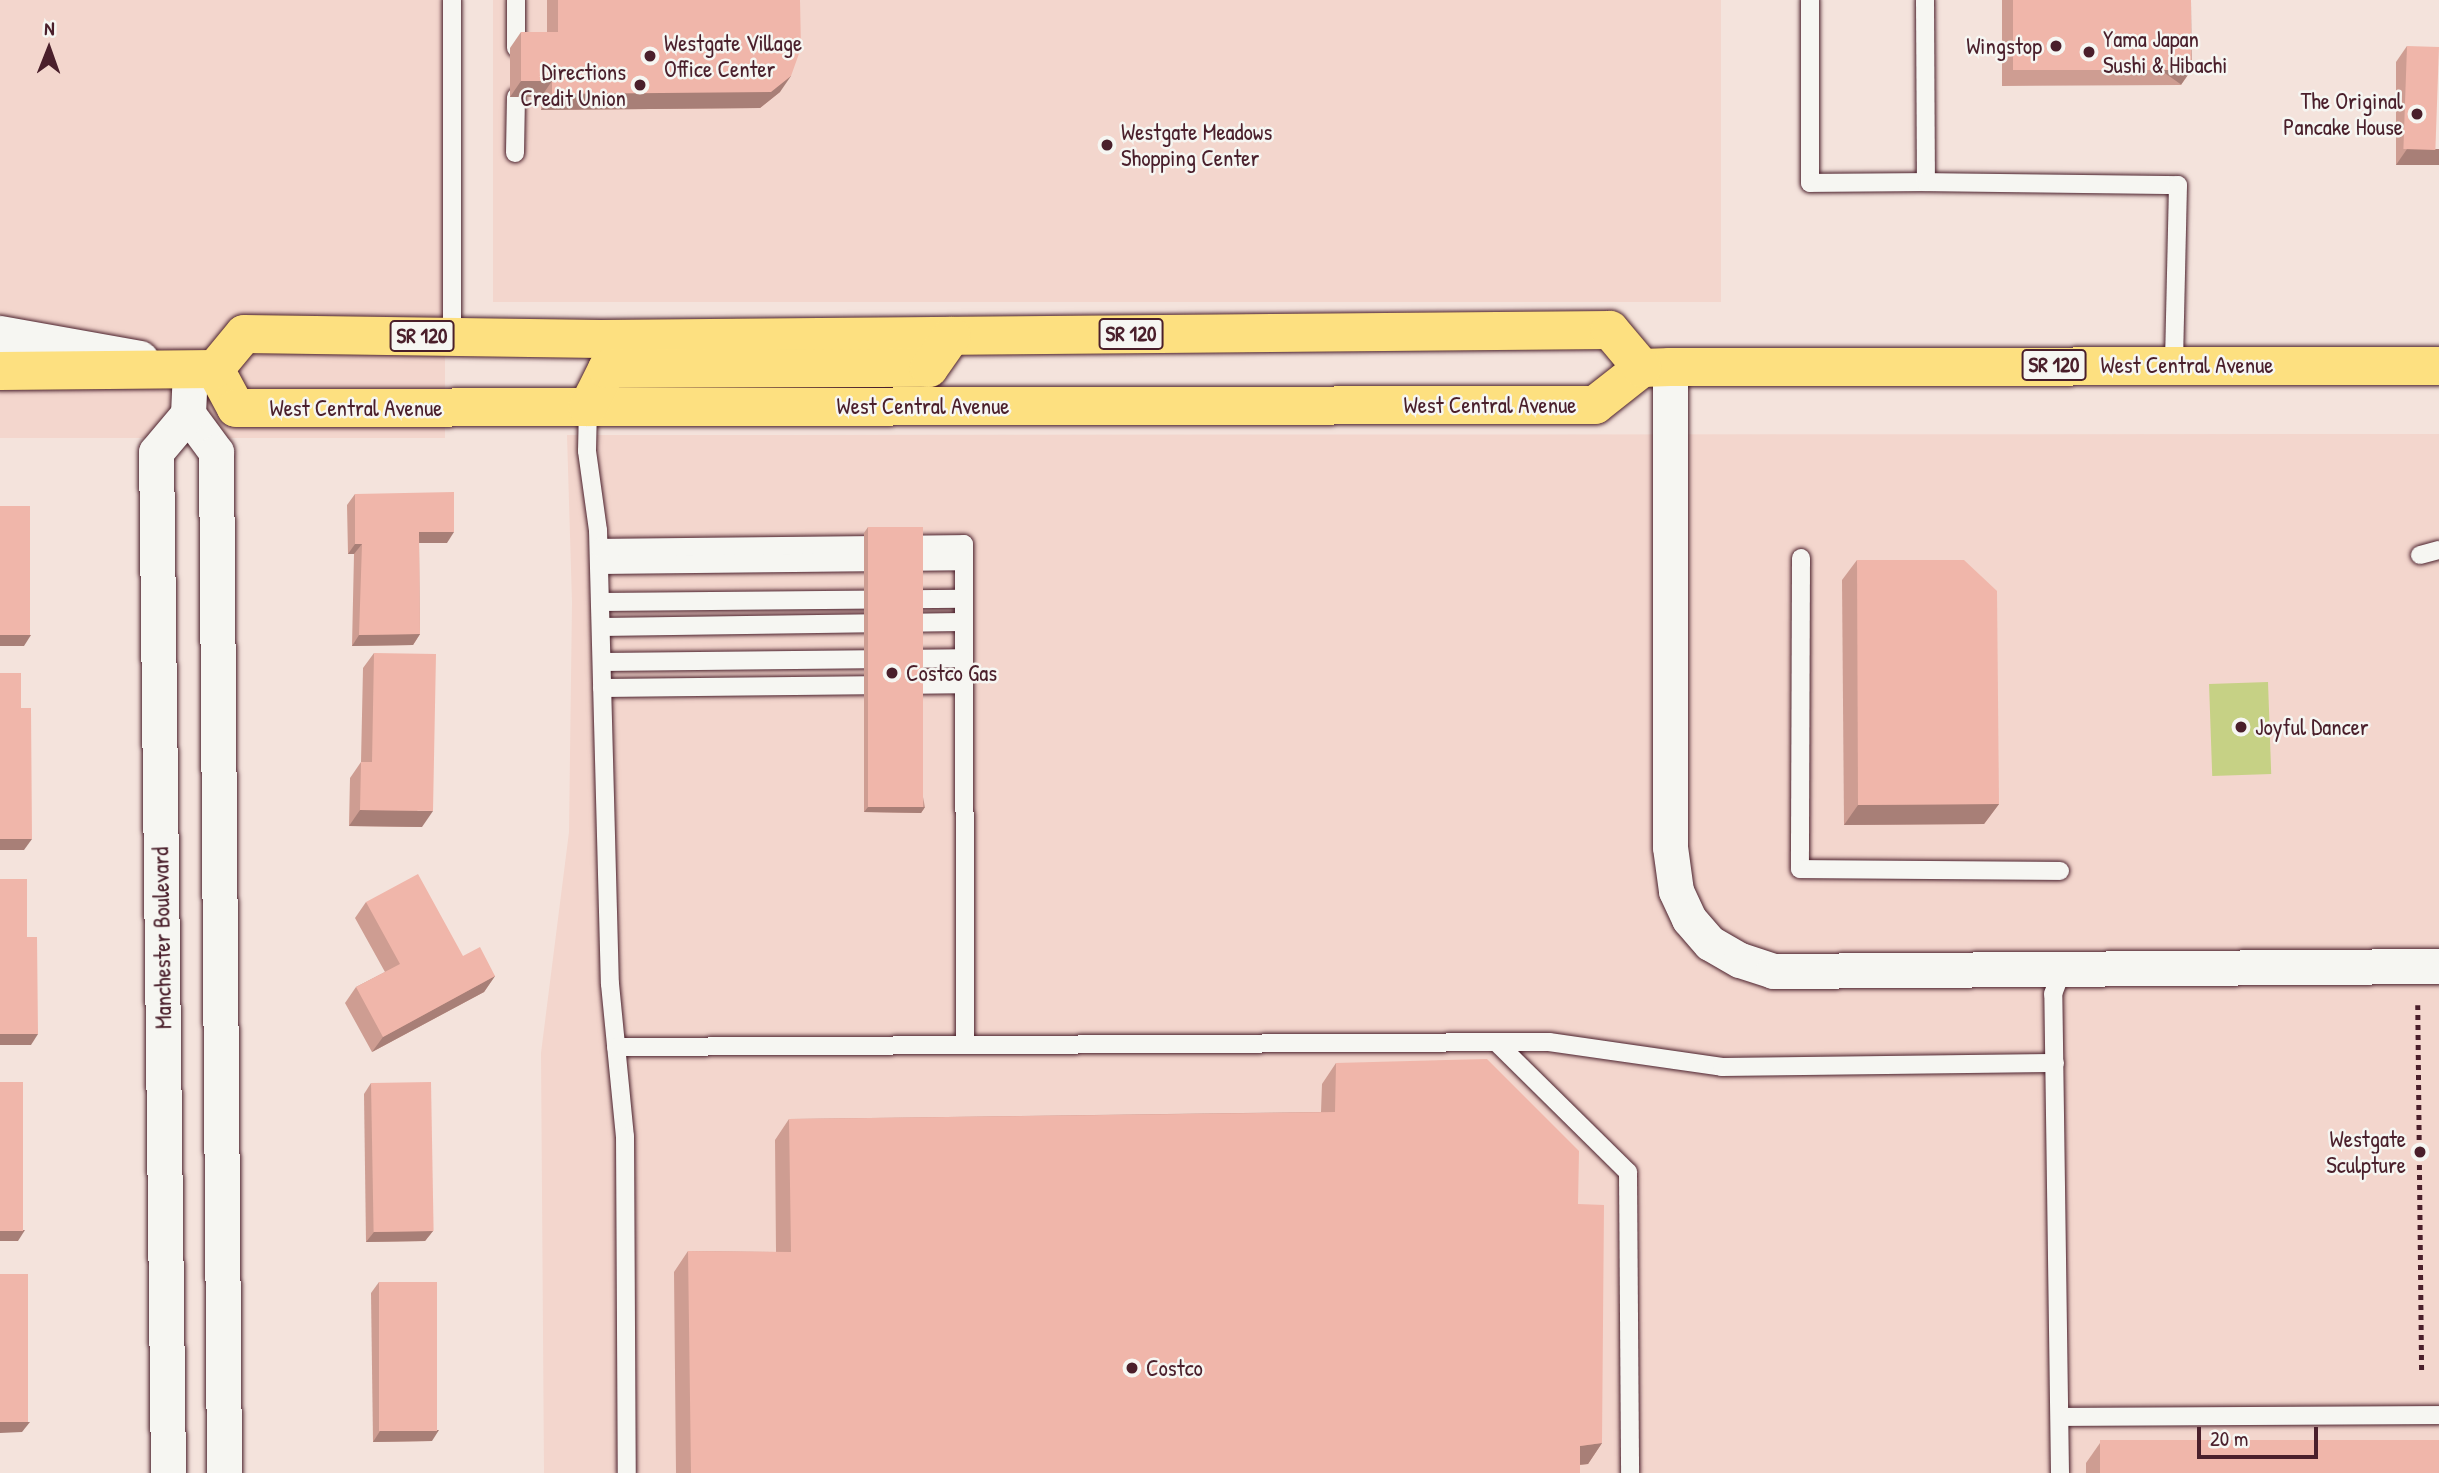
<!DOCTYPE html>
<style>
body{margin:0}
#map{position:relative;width:2439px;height:1473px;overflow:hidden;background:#f4e3dc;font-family:"Patrick Hand",sans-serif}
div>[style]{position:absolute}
.built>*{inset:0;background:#f3d6cd;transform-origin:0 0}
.green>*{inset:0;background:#c6d185;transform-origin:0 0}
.path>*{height:4.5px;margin-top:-2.25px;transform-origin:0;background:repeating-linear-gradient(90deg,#4a1f2b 0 5px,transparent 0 10px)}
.roads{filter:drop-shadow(0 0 2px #4a1f2b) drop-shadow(0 0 2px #4a1f2b)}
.lane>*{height:18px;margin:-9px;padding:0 9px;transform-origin:9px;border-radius:9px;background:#f6f6f2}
.street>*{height:35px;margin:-17.5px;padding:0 17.5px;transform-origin:17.5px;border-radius:17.5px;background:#f6f6f2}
.secondary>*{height:38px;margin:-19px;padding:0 19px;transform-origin:19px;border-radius:19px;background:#f6f6f2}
.primary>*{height:38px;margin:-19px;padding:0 19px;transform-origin:19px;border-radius:19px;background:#fde080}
.wall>*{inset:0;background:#ce9d92}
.shaded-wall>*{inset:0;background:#a87f77;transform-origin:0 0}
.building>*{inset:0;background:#f0b6aa;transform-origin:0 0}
.dots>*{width:19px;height:19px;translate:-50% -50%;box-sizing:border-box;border:4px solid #f6f6f2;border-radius:50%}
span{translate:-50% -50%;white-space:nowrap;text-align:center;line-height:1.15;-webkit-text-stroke:5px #f6f6f2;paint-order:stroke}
.shield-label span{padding:2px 5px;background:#f6f6f2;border:2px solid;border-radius:5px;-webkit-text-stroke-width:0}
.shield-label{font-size:21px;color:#4a1f2b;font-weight:700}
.poi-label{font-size:23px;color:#4a1f2b}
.left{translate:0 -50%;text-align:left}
.right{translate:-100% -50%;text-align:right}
.street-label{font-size:23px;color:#4a1f2b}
.north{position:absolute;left:14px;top:14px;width:70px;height:70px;-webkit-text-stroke:5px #f6f6f2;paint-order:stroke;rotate:1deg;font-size:19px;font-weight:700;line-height:28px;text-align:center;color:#4a1f2b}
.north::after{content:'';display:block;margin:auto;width:24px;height:32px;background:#4a1f2b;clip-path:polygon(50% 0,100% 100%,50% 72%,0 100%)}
.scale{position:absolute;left:2197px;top:1427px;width:121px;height:32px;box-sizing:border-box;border:4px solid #4a1f2b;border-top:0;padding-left:9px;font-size:21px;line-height:24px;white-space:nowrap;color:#4a1f2b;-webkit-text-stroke:5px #f6f6f2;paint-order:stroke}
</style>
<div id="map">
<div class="built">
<div style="left:0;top:0;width:445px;height:438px"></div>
<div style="left:493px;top:0;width:1228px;height:302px"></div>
<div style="clip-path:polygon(2439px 434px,2439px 1473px,544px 1473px,541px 1053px,569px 832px,572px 602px,567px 435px)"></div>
</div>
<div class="green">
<div style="left:2268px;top:682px;width:92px;height:59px;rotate:88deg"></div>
</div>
<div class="path">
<div style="left:2418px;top:1005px;width:365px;rotate:89.4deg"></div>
</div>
<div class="roads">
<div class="lane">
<div style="left:516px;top:0;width:48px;rotate:90deg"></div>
<div style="left:1810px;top:0;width:183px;rotate:90deg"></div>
<div style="left:1810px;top:183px;width:116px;rotate:-0.5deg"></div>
<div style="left:1925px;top:0;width:182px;rotate:89.7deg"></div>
<div style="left:1926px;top:182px;width:252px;rotate:0.7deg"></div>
<div style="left:2178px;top:185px;width:179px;rotate:91.3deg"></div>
<div style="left:515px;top:153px;width:56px;rotate:-89deg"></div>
<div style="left:452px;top:337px;width:337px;rotate:-90deg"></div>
<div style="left:588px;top:407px;width:44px;rotate:91.3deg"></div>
<div style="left:587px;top:451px;width:80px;rotate:82.1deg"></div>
<div style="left:598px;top:530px;width:454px;rotate:88.5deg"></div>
<div style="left:610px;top:984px;width:153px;rotate:84.4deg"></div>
<div style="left:625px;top:1136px;width:337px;rotate:89.7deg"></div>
<div style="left:599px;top:548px;width:365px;rotate:-0.6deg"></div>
<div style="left:964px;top:544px;width:501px;rotate:89.89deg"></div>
<div style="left:2420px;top:555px;width:20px;rotate:-15deg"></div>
<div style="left:1801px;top:558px;width:311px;rotate:90.2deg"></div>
<div style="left:1800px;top:869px;width:260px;rotate:0.4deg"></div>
<div style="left:599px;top:565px;width:364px;rotate:-0.6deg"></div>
<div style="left:600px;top:602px;width:363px;rotate:-0.5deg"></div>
<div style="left:601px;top:627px;width:362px;rotate:-0.8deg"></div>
<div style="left:602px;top:662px;width:361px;rotate:-0.6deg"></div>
<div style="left:602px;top:688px;width:361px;rotate:-0.6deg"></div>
<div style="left:1497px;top:1043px;width:184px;rotate:44.6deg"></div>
<div style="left:1628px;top:1172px;width:301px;rotate:89.6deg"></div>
<div style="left:616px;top:1047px;width:933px;rotate:-0.31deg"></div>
<div style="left:1549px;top:1042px;width:175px;rotate:8.2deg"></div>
<div style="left:1722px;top:1067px;width:333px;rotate:-0.7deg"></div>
<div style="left:2060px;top:1417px;width:379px;rotate:-0.3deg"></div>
<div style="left:2060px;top:1473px;width:479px;rotate:-90.8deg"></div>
<div style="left:2053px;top:994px;width:26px;rotate:-69deg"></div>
</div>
<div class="street">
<div style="left:1670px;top:367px;width:480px;rotate:90deg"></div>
<div style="left:1670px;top:847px;width:44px;rotate:82.2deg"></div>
<div style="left:1676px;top:891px;width:31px;rotate:65deg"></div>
<div style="left:1689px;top:919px;width:32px;rotate:49deg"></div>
<div style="left:1710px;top:943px;width:34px;rotate:30deg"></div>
<div style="left:1740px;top:960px;width:35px;rotate:18deg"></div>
<div style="left:1773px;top:971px;width:666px;rotate:-0.43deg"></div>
<div style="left:188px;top:414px;width:47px;rotate:53.6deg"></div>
<div style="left:216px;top:452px;width:1021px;rotate:89.55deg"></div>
<div style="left:168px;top:1473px;width:1021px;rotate:-90.67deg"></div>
<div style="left:156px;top:452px;width:50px;rotate:-49.9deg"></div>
<div style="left:188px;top:414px;width:44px;rotate:-87.4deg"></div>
</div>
<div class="secondary">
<div style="left:0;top:335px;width:142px;rotate:10.1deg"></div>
</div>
<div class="primary">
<div style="left:215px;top:369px;width:44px;rotate:61.7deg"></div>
<div style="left:236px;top:408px;width:1359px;rotate:-0.13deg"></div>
<div style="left:1595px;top:405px;width:60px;rotate:-38.2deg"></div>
<div style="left:1642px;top:368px;width:28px;rotate:-2deg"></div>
<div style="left:1670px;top:367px;width:769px;rotate:-0.07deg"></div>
<div style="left:0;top:371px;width:215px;rotate:-0.5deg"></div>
<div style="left:215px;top:369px;width:45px;rotate:-50.4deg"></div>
<div style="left:244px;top:334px;width:357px;rotate:0.8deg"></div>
<div style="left:601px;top:339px;width:1009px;rotate:-0.51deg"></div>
<div style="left:1610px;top:330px;width:50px;rotate:49.9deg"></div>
<div style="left:588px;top:407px;width:42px;rotate:-63.4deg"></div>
<div style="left:607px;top:369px;width:322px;rotate:-0.2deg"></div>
<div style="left:929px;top:368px;width:39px;rotate:-55deg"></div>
</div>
</div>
<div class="wall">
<div style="clip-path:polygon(547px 0,800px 0,780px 92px,760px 108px,541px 110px,541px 97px,510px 97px,510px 48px,521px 32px,547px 32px)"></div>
<div style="clip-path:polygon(2002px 0,2191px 0,2192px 69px,2181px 85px,2002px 86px)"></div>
<div style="clip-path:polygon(2407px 46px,2439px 165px,2396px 165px,2396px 62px)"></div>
<div style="clip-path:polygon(355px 494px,447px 543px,419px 543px,420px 634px,413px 645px,352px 646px,354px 554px,348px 554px,347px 505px)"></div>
<div style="clip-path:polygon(868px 527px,925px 807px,921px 813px,864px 812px,864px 533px)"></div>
<div style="clip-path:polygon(1857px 560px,1999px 804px,1984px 824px,1844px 825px,1842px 580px)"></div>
<div style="clip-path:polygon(374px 653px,422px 827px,349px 826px,350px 778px,361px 762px,363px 668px)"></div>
<div style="clip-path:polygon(366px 902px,495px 976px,484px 992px,372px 1052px,345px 1003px,356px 987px,385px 972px,355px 918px)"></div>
<div style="clip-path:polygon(1336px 1063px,1578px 1204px,1602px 1443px,1588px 1464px,1580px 1465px,1580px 1473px,676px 1473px,674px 1272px,688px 1251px,776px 1252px,775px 1140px,789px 1119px,1321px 1112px,1322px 1084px)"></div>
<div style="clip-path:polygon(371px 1083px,433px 1231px,425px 1241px,366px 1242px,364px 1094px)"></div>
<div style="clip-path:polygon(379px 1282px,432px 1441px,373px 1442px,371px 1293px)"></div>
<div style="clip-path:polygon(2100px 1443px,2439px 1473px,2086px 1473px,2086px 1463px)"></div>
</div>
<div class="shaded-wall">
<div style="left:2192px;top:69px;width:19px;height:179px;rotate:125deg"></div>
<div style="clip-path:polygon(791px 76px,780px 92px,760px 108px,541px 110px,552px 94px)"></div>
<div style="clip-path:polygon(521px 81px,552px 81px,541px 97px,510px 97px)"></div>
<div style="clip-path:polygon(2407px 149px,2439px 149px,2439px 165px,2396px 165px)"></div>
<div style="clip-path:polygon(419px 532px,454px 532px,447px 543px,412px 543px)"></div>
<div style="clip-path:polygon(355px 544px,362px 544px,354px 554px,348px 554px)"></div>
<div style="clip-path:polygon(420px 634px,413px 645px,352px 646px,359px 635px)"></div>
<div style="clip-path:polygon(0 635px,31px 635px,24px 646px,0 646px)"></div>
<div style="clip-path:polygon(1999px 804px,1984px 824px,1844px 825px,1858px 805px)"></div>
<div style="clip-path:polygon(868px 807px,925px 807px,921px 813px,864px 812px)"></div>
<div style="clip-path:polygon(360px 810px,433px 811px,422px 827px,349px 826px)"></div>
<div style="clip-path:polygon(0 839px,32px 839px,24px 850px,0 850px)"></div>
<div style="clip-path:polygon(495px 976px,484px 992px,372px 1052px,383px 1037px)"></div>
<div style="clip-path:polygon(0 1034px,38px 1034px,31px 1045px,0 1045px)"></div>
<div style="clip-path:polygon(25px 1230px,18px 1241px,0 1241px,0 1231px)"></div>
<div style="clip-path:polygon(433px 1231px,425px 1241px,366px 1242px,374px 1232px)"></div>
<div style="clip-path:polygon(0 1422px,30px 1422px,22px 1432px,0 1433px)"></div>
<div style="clip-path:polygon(439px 1430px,432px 1441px,373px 1442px,380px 1431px)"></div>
<div style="clip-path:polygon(1602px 1443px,1588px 1464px,1566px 1466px,1580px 1446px)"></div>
</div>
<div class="building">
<div style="clip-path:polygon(558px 0,800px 0,801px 48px,791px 76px,771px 92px,552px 94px,552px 81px,521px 81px,521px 32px,558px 32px)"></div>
<div style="left:2013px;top:0;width:178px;height:70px"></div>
<div style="left:2407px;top:46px;width:32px;height:103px;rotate:2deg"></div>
<div style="clip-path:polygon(454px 492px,454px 532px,419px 532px,420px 634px,359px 635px,362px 544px,355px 544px,355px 494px)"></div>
<div style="left:0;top:506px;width:30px;height:129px"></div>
<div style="left:868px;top:527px;width:55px;height:280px"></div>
<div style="clip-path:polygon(1857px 560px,1964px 560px,1997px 591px,1999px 804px,1858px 805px)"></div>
<div style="clip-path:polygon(374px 653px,436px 654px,433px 811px,360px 810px,361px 762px,372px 762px)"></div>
<div style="clip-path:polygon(0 673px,21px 673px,21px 708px,31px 708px,32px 839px,0 839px)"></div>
<div style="clip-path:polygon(418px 874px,463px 956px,480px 947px,495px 976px,383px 1037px,356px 987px,400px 964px,366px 902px)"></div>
<div style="clip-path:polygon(0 879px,27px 879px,27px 937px,37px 937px,38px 1034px,0 1034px)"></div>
<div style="clip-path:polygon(1487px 1059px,1579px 1151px,1578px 1204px,1604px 1205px,1602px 1443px,1580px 1446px,1580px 1473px,691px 1473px,688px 1251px,791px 1252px,789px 1119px,1335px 1112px,1336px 1063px)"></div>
<div style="left:0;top:1082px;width:23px;height:149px"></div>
<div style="left:431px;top:1082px;width:149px;height:60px;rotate:89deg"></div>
<div style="left:0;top:1274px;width:28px;height:148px"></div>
<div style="left:379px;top:1282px;width:58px;height:149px"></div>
<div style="left:2439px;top:1440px;width:33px;height:339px;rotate:90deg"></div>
</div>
<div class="dots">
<div style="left:2056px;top:46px;background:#4a1f2b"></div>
<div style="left:2089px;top:52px;background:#4a1f2b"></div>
<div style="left:650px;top:56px;background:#4a1f2b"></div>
<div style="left:640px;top:85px;background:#4a1f2b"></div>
<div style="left:2417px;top:114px;background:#4a1f2b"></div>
<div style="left:1107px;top:145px;background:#4a1f2b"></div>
<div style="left:892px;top:673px;background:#4a1f2b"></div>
<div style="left:2241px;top:727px;background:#4a1f2b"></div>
<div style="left:2420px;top:1152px;background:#4a1f2b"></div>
<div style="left:1132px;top:1368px;background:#4a1f2b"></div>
</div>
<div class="shield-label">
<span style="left:1131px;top:334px">SR 120</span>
<span style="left:422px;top:336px">SR 120</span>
<span style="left:2054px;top:365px">SR 120</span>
</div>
<div class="poi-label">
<span class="left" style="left:2103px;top:52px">Yama Japan<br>Sushi &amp; Hibachi</span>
<span class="left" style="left:664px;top:56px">Westgate Village<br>Office Center</span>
<span class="right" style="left:2042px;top:46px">Wingstop</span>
<span class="right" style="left:626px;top:85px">Directions<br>Credit Union</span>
<span class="right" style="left:2403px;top:114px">The Original<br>Pancake House</span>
<span class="left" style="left:1121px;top:145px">Westgate Meadows<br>Shopping Center</span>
<span class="left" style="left:906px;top:673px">Costco Gas</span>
<span class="left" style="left:2255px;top:727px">Joyful Dancer</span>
<span class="right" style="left:2406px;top:1152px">Westgate<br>Sculpture</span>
<span class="left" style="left:1146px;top:1368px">Costco</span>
</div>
<div class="street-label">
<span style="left:2187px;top:365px">West Central Avenue</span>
<span style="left:1490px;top:405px">West Central Avenue</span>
<span style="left:923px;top:406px">West Central Avenue</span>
<span style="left:356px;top:408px">West Central Avenue</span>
<span style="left:162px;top:938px;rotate:-91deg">Manchester Boulevard</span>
</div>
<div class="north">N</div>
<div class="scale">20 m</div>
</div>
